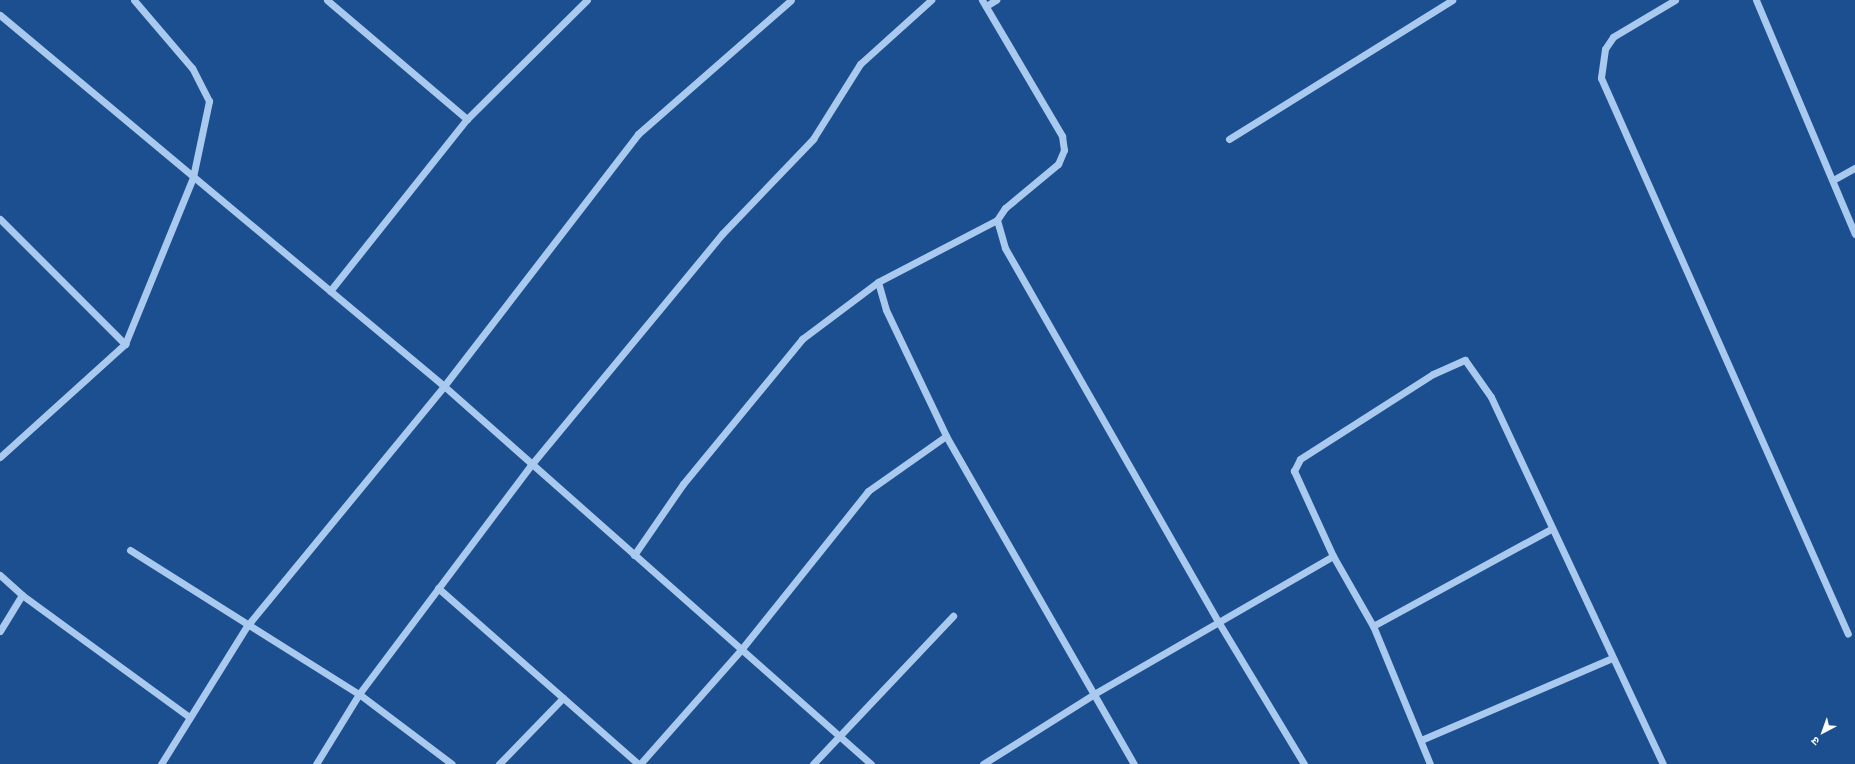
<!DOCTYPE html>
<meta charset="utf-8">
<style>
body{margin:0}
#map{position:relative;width:1855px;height:764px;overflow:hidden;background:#1b4f8f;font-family:"Archivo Narrow","Noto Sans Devanagari",sans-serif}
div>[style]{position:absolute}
.minor>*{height:7px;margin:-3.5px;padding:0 3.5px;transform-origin:3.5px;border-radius:3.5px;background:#a9c9ee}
span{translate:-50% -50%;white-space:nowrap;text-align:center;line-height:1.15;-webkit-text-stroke:4px #1b4f8f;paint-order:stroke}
.north{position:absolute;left:1803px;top:712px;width:40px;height:40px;-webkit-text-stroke:3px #1b4f8f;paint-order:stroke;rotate:221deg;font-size:11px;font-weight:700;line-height:16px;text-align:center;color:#fff}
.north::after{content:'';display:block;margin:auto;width:14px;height:18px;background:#fff;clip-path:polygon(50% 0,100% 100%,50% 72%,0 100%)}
</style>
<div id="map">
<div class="minor">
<div style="left:327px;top:0;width:184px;rotate:40.4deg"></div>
<div style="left:982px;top:0;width:158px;rotate:59.5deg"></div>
<div style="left:1062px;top:136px;width:14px;rotate:82deg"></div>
<div style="left:1064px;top:150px;width:15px;rotate:113deg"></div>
<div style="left:1058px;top:164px;width:69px;rotate:140.3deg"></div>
<div style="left:1005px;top:208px;width:14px;rotate:124deg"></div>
<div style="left:997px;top:220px;width:29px;rotate:74deg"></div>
<div style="left:1005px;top:248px;width:432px;rotate:60.3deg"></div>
<div style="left:1219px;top:623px;width:165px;rotate:58.9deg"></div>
<div style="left:1675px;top:0;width:72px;rotate:149.2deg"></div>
<div style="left:1613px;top:37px;width:14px;rotate:124deg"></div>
<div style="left:1605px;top:49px;width:29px;rotate:98deg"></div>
<div style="left:1601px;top:78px;width:608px;rotate:66.05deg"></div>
<div style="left:1756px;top:0;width:254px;rotate:67.1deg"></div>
<div style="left:986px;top:6px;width:12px;rotate:-31deg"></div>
<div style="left:0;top:15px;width:579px;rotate:39.88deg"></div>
<div style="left:444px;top:386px;width:570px;rotate:41.52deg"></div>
<div style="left:1229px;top:139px;width:263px;rotate:-31.9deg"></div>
<div style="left:1833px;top:180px;width:25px;rotate:-29deg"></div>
<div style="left:0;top:219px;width:177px;rotate:45deg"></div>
<div style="left:997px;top:220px;width:134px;rotate:152.5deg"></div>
<div style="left:878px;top:282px;width:29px;rotate:74deg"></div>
<div style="left:886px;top:310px;width:140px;rotate:64.5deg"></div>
<div style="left:946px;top:436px;width:378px;rotate:60.2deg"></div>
<div style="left:330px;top:291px;width:220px;rotate:-51.5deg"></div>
<div style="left:467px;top:119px;width:169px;rotate:-44.8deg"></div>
<div style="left:0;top:457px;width:169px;rotate:-42.1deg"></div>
<div style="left:125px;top:344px;width:180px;rotate:-67.8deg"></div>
<div style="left:193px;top:177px;width:78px;rotate:-78.1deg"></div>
<div style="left:209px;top:101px;width:37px;rotate:-117deg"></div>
<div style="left:192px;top:68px;width:89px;rotate:-130.5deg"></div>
<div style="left:130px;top:550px;width:271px;rotate:32.2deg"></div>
<div style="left:359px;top:694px;width:116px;rotate:37deg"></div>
<div style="left:634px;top:555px;width:86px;rotate:-55.4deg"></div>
<div style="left:683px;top:484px;width:188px;rotate:-50.6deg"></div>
<div style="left:802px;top:339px;width:95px;rotate:-36.9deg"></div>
<div style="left:0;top:575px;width:30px;rotate:42deg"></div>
<div style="left:22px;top:595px;width:207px;rotate:36.1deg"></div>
<div style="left:438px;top:588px;width:266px;rotate:41.3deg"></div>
<div style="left:1373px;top:626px;width:203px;rotate:-28.6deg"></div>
<div style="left:0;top:631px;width:42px;rotate:-58.6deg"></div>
<div style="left:1421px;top:740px;width:208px;rotate:-23.2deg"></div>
<div style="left:161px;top:764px;width:163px;rotate:-58.1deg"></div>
<div style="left:247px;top:626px;width:310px;rotate:-50.6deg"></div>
<div style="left:444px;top:386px;width:318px;rotate:-52.4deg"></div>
<div style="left:638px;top:134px;width:203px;rotate:-41.2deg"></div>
<div style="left:316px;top:764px;width:82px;rotate:-58.4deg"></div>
<div style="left:359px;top:694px;width:286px;rotate:-53.1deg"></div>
<div style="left:531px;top:465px;width:300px;rotate:-50.4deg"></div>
<div style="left:722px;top:234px;width:132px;rotate:-46.2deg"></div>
<div style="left:813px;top:139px;width:89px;rotate:-57.9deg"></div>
<div style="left:860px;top:64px;width:96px;rotate:-42deg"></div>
<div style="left:499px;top:764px;width:92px;rotate:-45.9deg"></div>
<div style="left:640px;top:764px;width:151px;rotate:-48.5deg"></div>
<div style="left:740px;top:651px;width:205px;rotate:-51.3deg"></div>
<div style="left:868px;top:491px;width:95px;rotate:-35.2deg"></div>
<div style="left:813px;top:764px;width:204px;rotate:-46.6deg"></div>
<div style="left:983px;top:764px;width:131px;rotate:-32.2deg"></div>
<div style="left:1094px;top:694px;width:276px;rotate:-30deg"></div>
<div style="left:1430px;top:764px;width:149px;rotate:-112.4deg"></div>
<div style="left:1373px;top:626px;width:81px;rotate:-119.7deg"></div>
<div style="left:1333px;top:556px;width:94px;rotate:-114.6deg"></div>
<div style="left:1294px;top:471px;width:13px;rotate:-63deg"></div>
<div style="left:1300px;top:459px;width:158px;rotate:-32.6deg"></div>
<div style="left:1433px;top:374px;width:35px;rotate:-24deg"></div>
<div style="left:1465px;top:360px;width:45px;rotate:54.9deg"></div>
<div style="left:1491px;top:397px;width:405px;rotate:64.9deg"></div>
</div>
<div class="north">उ</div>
</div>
